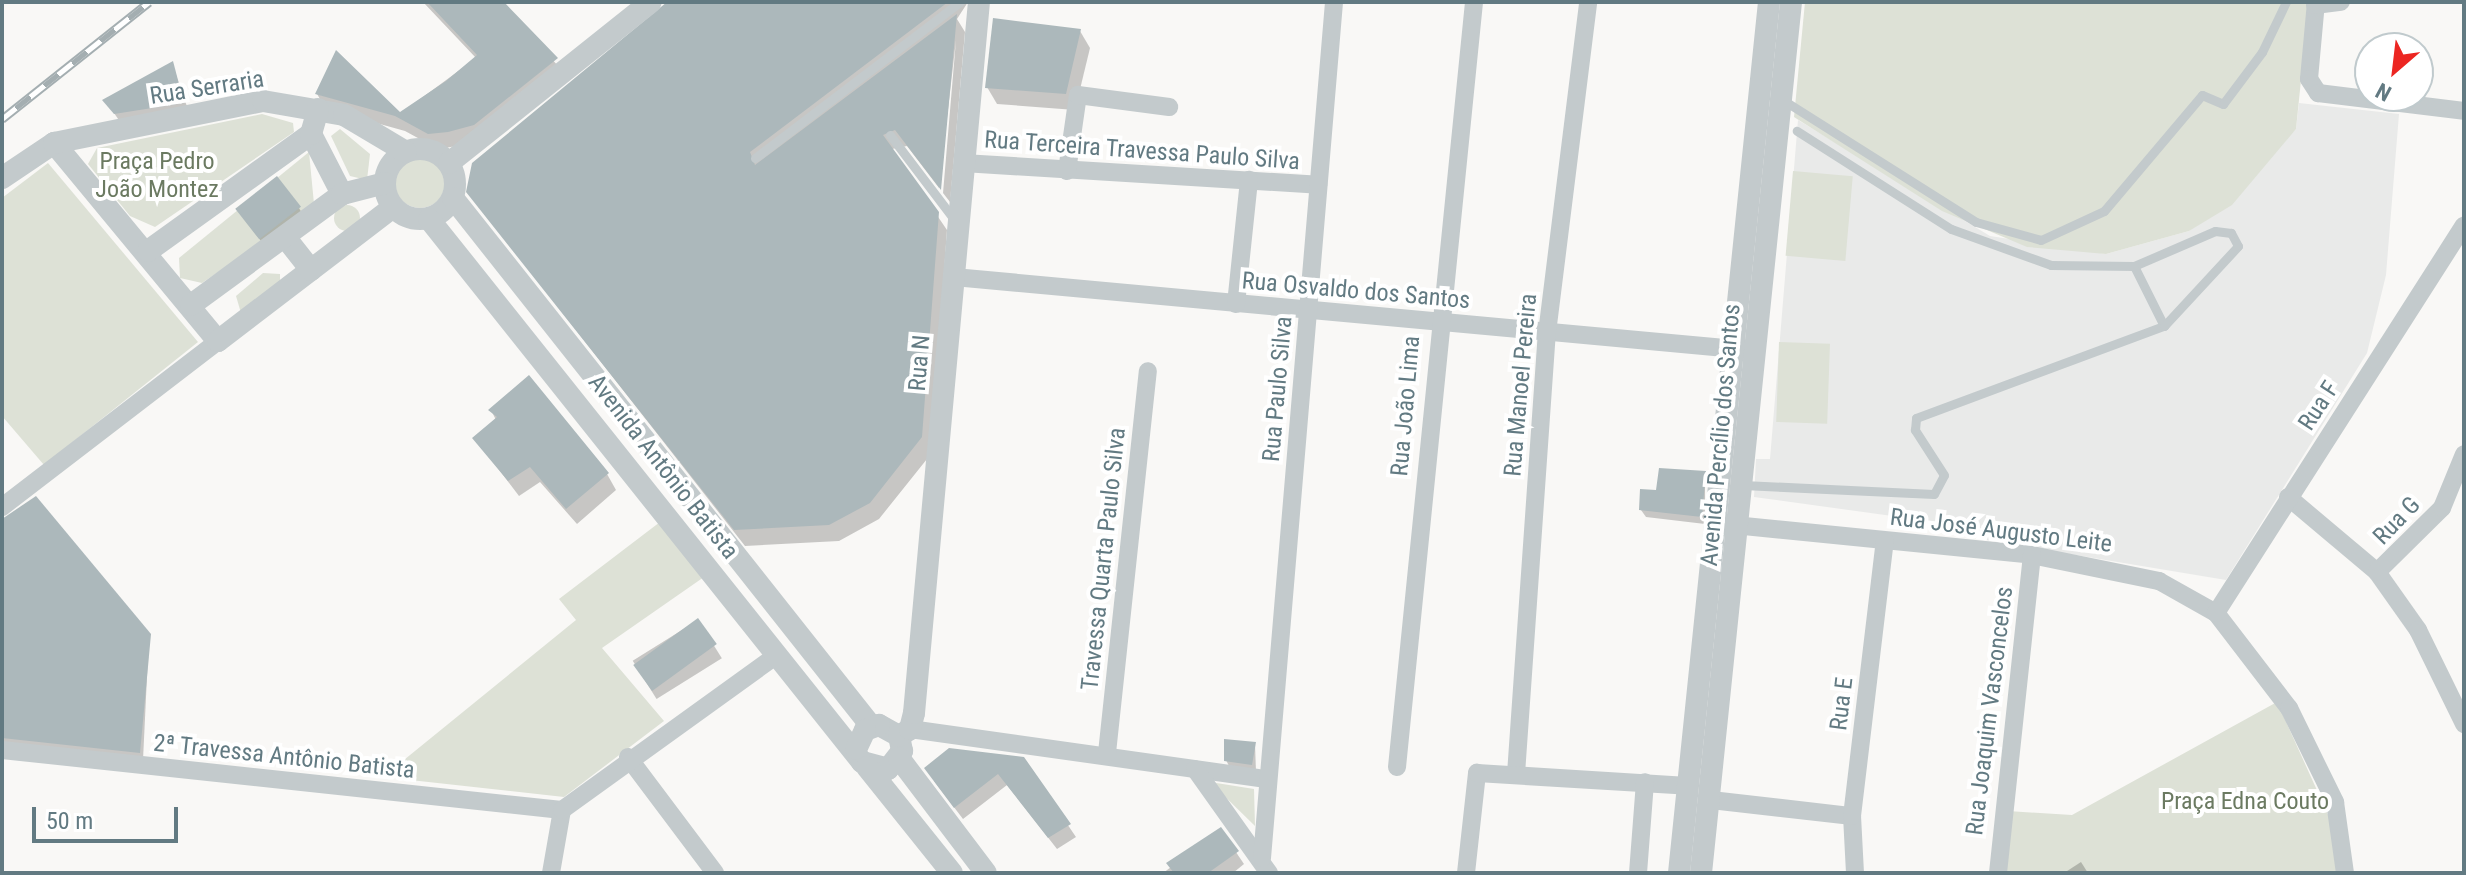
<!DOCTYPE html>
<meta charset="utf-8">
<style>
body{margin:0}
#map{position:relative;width:2466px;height:875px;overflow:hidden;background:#f9f8f6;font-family:"Roboto Condensed",sans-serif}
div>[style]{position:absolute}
.built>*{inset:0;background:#e9eae9}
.green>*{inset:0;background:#dde1d6;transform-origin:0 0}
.round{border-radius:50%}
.shadow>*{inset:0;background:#0003;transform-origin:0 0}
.building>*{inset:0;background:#acb8bb;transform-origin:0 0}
.service>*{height:9px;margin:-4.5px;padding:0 4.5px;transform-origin:4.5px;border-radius:4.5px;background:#c3cacc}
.minor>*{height:18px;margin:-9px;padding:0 9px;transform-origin:9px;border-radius:9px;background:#c3cacc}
.tertiary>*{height:22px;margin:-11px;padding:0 11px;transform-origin:11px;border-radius:11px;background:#c3cacc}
.tertiary>.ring{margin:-11px;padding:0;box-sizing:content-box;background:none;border:22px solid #c3cacc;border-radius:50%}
.rail>*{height:9px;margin-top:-4.5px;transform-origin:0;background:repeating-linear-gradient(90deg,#fff 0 18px,#a4aeb1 0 36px);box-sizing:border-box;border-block:2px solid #a4aeb1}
span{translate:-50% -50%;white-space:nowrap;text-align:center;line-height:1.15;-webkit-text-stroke:8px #fff;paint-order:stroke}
.street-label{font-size:24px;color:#627a82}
.park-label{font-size:24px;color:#6b7a61}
.frame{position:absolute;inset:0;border:4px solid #627a82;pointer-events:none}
.north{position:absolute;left:2354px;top:32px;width:80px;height:80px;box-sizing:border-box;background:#fff;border:2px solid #c0cacd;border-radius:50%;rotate:208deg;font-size:22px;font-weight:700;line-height:32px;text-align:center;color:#627a82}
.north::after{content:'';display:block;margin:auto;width:28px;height:36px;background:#ec2622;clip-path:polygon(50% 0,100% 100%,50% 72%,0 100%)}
.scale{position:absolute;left:32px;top:807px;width:146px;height:36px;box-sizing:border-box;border:4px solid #627a82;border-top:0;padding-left:10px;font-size:24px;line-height:28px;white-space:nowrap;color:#627a82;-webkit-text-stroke:6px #fff;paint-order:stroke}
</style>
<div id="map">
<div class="built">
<div style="clip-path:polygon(2299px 103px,2399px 114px,2386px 275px,2367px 353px,2226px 580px,1986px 540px,1987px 529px,1754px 497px,1756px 459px,1770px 459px,1798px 120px,1990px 236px,2106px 254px,2189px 231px,2296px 129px)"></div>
</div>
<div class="green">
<div style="clip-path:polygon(1805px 2px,2309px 2px,2296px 129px,2232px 205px,2189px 231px,2106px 254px,2027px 247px,1942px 211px,1794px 117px)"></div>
<div style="clip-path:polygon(262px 114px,293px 123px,294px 132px,155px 227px,130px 216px,88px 164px,97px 148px)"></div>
<div style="clip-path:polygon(340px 129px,370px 154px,367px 180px,350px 176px,331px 136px)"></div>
<div style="clip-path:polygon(309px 152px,314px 204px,306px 212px,202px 283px,180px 278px,179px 258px)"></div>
<div class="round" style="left:395px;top:158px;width:50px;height:50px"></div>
<div style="clip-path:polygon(48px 163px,198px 342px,44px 465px,2px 416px,2px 198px)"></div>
<div style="left:1793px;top:171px;width:60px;height:85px;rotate:5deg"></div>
<div class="round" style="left:334px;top:205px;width:26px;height:26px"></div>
<div style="clip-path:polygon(263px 273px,280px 274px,280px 283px,241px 313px,236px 296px)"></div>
<div style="left:1779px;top:342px;width:51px;height:80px;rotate:2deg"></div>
<div style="clip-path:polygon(660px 522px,704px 577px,602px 648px,664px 721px,564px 797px,383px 777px,576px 620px,559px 599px)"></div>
<div style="clip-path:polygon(2277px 702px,2335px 830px,2340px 873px,2006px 873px,2008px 811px,2072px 815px)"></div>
<div style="clip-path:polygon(1210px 782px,1254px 789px,1255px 826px)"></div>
</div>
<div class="shadow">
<div style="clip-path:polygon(423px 2px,502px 2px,565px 74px,457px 146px,438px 149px,405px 131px,326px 109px,317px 94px,400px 114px,476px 58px)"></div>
<div style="clip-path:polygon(676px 2px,968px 2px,957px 19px,965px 32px,950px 202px,943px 193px,956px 40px,939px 188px,907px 146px,892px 149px,947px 230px,931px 454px,879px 519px,839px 541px,745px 546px,468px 192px)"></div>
<div style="clip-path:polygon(1080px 31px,1090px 48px,1075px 110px,997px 104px,987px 87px)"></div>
<div style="clip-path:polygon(172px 64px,190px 115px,123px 126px,105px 100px)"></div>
<div style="clip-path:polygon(299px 208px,306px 220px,267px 249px,245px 220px)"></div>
<div style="clip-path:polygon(491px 410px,607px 474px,616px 490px,577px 524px,540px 482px,519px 496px,475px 438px,496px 420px)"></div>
<div style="clip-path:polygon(1705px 473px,1705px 524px,1646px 517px,1641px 510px,1657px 492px)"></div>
<div style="clip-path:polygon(2px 519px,149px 635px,143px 760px,2px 746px)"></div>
<div style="left:698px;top:620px;width:45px;height:77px;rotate:58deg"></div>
<div style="clip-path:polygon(1255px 744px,1256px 772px,1230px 768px,1226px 760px)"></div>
<div style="clip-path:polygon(1023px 759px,1076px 837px,1057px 849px,1007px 785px,963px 819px,934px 781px)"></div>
<div style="clip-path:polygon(1221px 830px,1244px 864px,1233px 873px,1163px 873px)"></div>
<div style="clip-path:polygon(2081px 862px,2088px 873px,2064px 873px)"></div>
</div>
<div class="building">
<div style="clip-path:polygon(427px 2px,504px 2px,558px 58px,474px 125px,448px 132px,428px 134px,395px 116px,315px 94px,336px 50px,400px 112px,446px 81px,477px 55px)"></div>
<div style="clip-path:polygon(667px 2px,948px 2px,750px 152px,755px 165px,957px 14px,941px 190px,895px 130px,883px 135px,939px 212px,922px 437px,870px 503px,829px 525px,734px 530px,466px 192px,472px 163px)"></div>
<div style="clip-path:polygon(993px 18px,1081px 29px,1066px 94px,985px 88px)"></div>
<div style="clip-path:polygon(173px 61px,184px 103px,114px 114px,102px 100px)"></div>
<div style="left:277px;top:176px;width:39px;height:53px;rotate:52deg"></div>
<div style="clip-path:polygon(529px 375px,609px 473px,566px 509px,530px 467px,508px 481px,472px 438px,497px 417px,488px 410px)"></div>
<div style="clip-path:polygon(1659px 468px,1706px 471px,1702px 517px,1639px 510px,1640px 489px,1656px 490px)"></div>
<div style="clip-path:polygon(36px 496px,151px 634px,140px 753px,2px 738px,2px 519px)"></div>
<div style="left:698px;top:618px;width:32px;height:80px;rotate:54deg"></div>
<div style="clip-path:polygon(1224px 739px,1256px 742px,1252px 765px,1224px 761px)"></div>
<div style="clip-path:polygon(949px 748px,1024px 757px,1071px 824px,1048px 838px,998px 774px,954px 808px,924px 768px)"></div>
<div style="clip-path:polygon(1221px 827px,1239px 851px,1208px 873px,1174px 873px,1166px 863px)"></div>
</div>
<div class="service">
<div style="left:1783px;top:100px;width:228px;rotate:32.3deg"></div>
<div style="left:1976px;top:222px;width:67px;rotate:15.5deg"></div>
<div style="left:2041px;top:240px;width:69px;rotate:-24.7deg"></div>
<div style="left:2104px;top:211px;width:152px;rotate:-49.8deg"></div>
<div style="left:2202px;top:95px;width:23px;rotate:23deg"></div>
<div style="left:2223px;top:104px;width:65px;rotate:-53.1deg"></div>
<div style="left:2262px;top:52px;width:55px;rotate:-64.4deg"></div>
<div style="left:890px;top:135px;width:109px;rotate:52.8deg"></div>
<div style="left:755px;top:158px;width:258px;rotate:-37.3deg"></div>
<div style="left:2134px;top:266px;width:67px;rotate:63.4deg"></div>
<div style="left:1743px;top:485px;width:191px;rotate:2.7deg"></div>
<div style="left:1934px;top:494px;width:21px;rotate:-62deg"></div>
<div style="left:1944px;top:475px;width:54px;rotate:-122.8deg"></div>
<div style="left:1915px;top:430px;width:12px;rotate:-85deg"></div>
<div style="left:1916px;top:418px;width:265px;rotate:-20.4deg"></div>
<div style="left:2164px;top:326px;width:109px;rotate:-47.2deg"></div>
<div style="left:2238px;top:246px;width:15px;rotate:-118deg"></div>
<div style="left:2231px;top:233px;width:16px;rotate:-173deg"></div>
<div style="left:2215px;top:231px;width:88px;rotate:156.6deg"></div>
<div style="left:2134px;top:266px;width:83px;rotate:-179.3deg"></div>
<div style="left:2051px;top:265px;width:106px;rotate:-160.2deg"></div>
<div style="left:1951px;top:229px;width:183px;rotate:-147.5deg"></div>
</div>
<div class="minor">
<div style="left:2316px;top:2px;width:77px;rotate:95.2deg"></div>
<div style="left:2309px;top:79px;width:17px;rotate:57deg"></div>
<div style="left:2318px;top:93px;width:147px;rotate:7deg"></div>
<div style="left:2315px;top:5px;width:26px;rotate:-7deg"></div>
<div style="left:963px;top:163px;width:356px;rotate:3.5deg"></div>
<div style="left:1067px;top:171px;width:77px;rotate:-81.8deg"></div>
<div style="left:1078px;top:95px;width:92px;rotate:7.5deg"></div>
<div style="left:954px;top:277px;width:796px;rotate:5.26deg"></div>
<div style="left:1236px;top:304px;width:125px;rotate:-84deg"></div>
<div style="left:2288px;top:497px;width:116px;rotate:40.1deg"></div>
<div style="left:2377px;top:572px;width:71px;rotate:54.7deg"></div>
<div style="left:2418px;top:630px;width:105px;rotate:63.9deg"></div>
<div style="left:2px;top:507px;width:272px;rotate:-37.5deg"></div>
<div style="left:1724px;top:524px;width:310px;rotate:5.7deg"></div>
<div style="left:2032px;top:555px;width:130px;rotate:11.6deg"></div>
<div style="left:2159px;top:581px;width:65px;rotate:29.3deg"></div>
<div style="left:2216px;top:613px;width:120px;rotate:52.5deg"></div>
<div style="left:2289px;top:708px;width:105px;rotate:63.9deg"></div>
<div style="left:2335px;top:802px;width:72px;rotate:82deg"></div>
<div style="left:2377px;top:572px;width:91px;rotate:-44.6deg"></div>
<div style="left:2442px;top:508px;width:58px;rotate:-67.8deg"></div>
<div style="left:2216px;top:613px;width:460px;rotate:-57.4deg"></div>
<div style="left:910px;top:729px;width:360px;rotate:8deg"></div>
<div style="left:2px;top:750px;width:563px;rotate:6.12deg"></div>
<div style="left:1107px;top:753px;width:384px;rotate:-83.9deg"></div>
<div style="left:628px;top:757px;width:145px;rotate:53.1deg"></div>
<div style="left:1397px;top:767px;width:769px;rotate:-84.25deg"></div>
<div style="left:1195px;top:769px;width:128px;rotate:54.6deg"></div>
<div style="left:1516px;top:774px;width:442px;rotate:-86deg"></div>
<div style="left:1547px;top:333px;width:334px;rotate:-82.9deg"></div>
<div style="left:1711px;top:800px;width:142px;rotate:6.5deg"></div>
<div style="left:1262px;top:858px;width:859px;rotate:-85.19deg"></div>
<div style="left:551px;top:873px;width:64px;rotate:-80.1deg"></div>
<div style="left:562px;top:810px;width:266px;rotate:-35.8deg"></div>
<div style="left:1466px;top:873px;width:101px;rotate:-83.7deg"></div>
<div style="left:1477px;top:773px;width:211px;rotate:3.5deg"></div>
<div style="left:1638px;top:873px;width:91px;rotate:-85.6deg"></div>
<div style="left:1855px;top:873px;width:57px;rotate:-93deg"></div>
<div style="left:1852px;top:816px;width:277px;rotate:-83.2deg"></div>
<div style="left:1998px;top:873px;width:320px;rotate:-83.9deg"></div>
</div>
<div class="tertiary">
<div style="left:311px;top:134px;width:68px;rotate:62.7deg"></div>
<div style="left:54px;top:143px;width:257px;rotate:50.4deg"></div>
<div style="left:218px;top:341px;width:220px;rotate:-37.4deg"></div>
<div class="ring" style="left:385px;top:149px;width:48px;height:48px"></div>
<div style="left:449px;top:163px;width:258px;rotate:-38.6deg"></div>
<div style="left:2px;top:178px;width:63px;rotate:-33.9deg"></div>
<div style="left:54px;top:143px;width:213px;rotate:-11.4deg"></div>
<div style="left:263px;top:101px;width:82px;rotate:9.8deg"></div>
<div style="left:344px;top:115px;width:72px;rotate:30.8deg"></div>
<div style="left:453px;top:198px;width:673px;rotate:51.63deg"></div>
<div style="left:429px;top:219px;width:695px;rotate:51.43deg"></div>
<div style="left:862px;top:762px;width:27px;rotate:15deg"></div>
<div style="left:888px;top:769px;width:23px;rotate:-52deg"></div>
<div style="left:902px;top:751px;width:15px;rotate:-101deg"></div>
<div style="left:899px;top:736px;width:23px;rotate:-151deg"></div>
<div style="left:879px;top:725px;width:15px;rotate:160deg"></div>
<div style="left:865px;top:730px;width:21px;rotate:115deg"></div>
<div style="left:285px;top:237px;width:42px;rotate:51.8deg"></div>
<div style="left:148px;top:251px;width:201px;rotate:-35.7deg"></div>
<div style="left:311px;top:134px;width:26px;rotate:-74deg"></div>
<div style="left:191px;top:305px;width:187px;rotate:-36.3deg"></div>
<div style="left:342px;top:194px;width:44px;rotate:-14.3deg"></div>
<div style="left:899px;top:736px;width:13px;rotate:-32deg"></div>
<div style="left:910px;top:729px;width:16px;rotate:-76deg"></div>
<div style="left:914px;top:713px;width:714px;rotate:-84.78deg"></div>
<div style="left:899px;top:758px;width:144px;rotate:52.9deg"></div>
<div style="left:867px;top:767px;width:136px;rotate:51.3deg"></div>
<div style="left:1679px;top:873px;width:876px;rotate:-84.1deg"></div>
<div style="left:1701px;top:873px;width:876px;rotate:-84.1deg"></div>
</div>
<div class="rail">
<div style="left:2px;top:119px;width:188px;rotate:-38.5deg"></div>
</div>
<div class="street-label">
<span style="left:207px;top:88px;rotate:-9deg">Rua Serraria</span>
<span style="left:1142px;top:151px;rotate:4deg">Rua Terceira Travessa Paulo Silva</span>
<span style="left:1356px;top:291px;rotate:5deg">Rua Osvaldo dos Santos</span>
<span style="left:920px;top:363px;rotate:-85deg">Rua N</span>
<span style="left:1521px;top:385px;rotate:-85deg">Rua Manoel Pereira</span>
<span style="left:1278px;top:389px;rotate:-85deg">Rua Paulo Silva</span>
<span style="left:1406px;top:406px;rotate:-85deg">Rua João Lima</span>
<span style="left:2319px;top:406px;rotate:-57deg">Rua F</span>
<span style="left:1721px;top:435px;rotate:-85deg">Avenida Percílio dos Santos</span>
<span style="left:663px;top:467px;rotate:52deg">Avenida Antônio Batista</span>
<span style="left:2397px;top:521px;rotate:-46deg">Rua G</span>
<span style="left:2001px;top:531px;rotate:7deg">Rua José Augusto Leite</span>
<span style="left:1104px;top:559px;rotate:-84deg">Travessa Quarta Paulo Silva</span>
<span style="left:1842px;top:704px;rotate:-83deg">Rua E</span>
<span style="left:1990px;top:711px;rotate:-83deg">Rua Joaquim Vasconcelos</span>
<span style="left:284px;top:757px;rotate:6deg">2ª Travessa Antônio Batista</span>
</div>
<div class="park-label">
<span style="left:157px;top:176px">Praça Pedro<br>João Montez</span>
<span style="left:2245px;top:802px">Praça Edna Couto</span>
</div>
<div class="frame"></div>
<div class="north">N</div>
<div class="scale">50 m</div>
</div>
